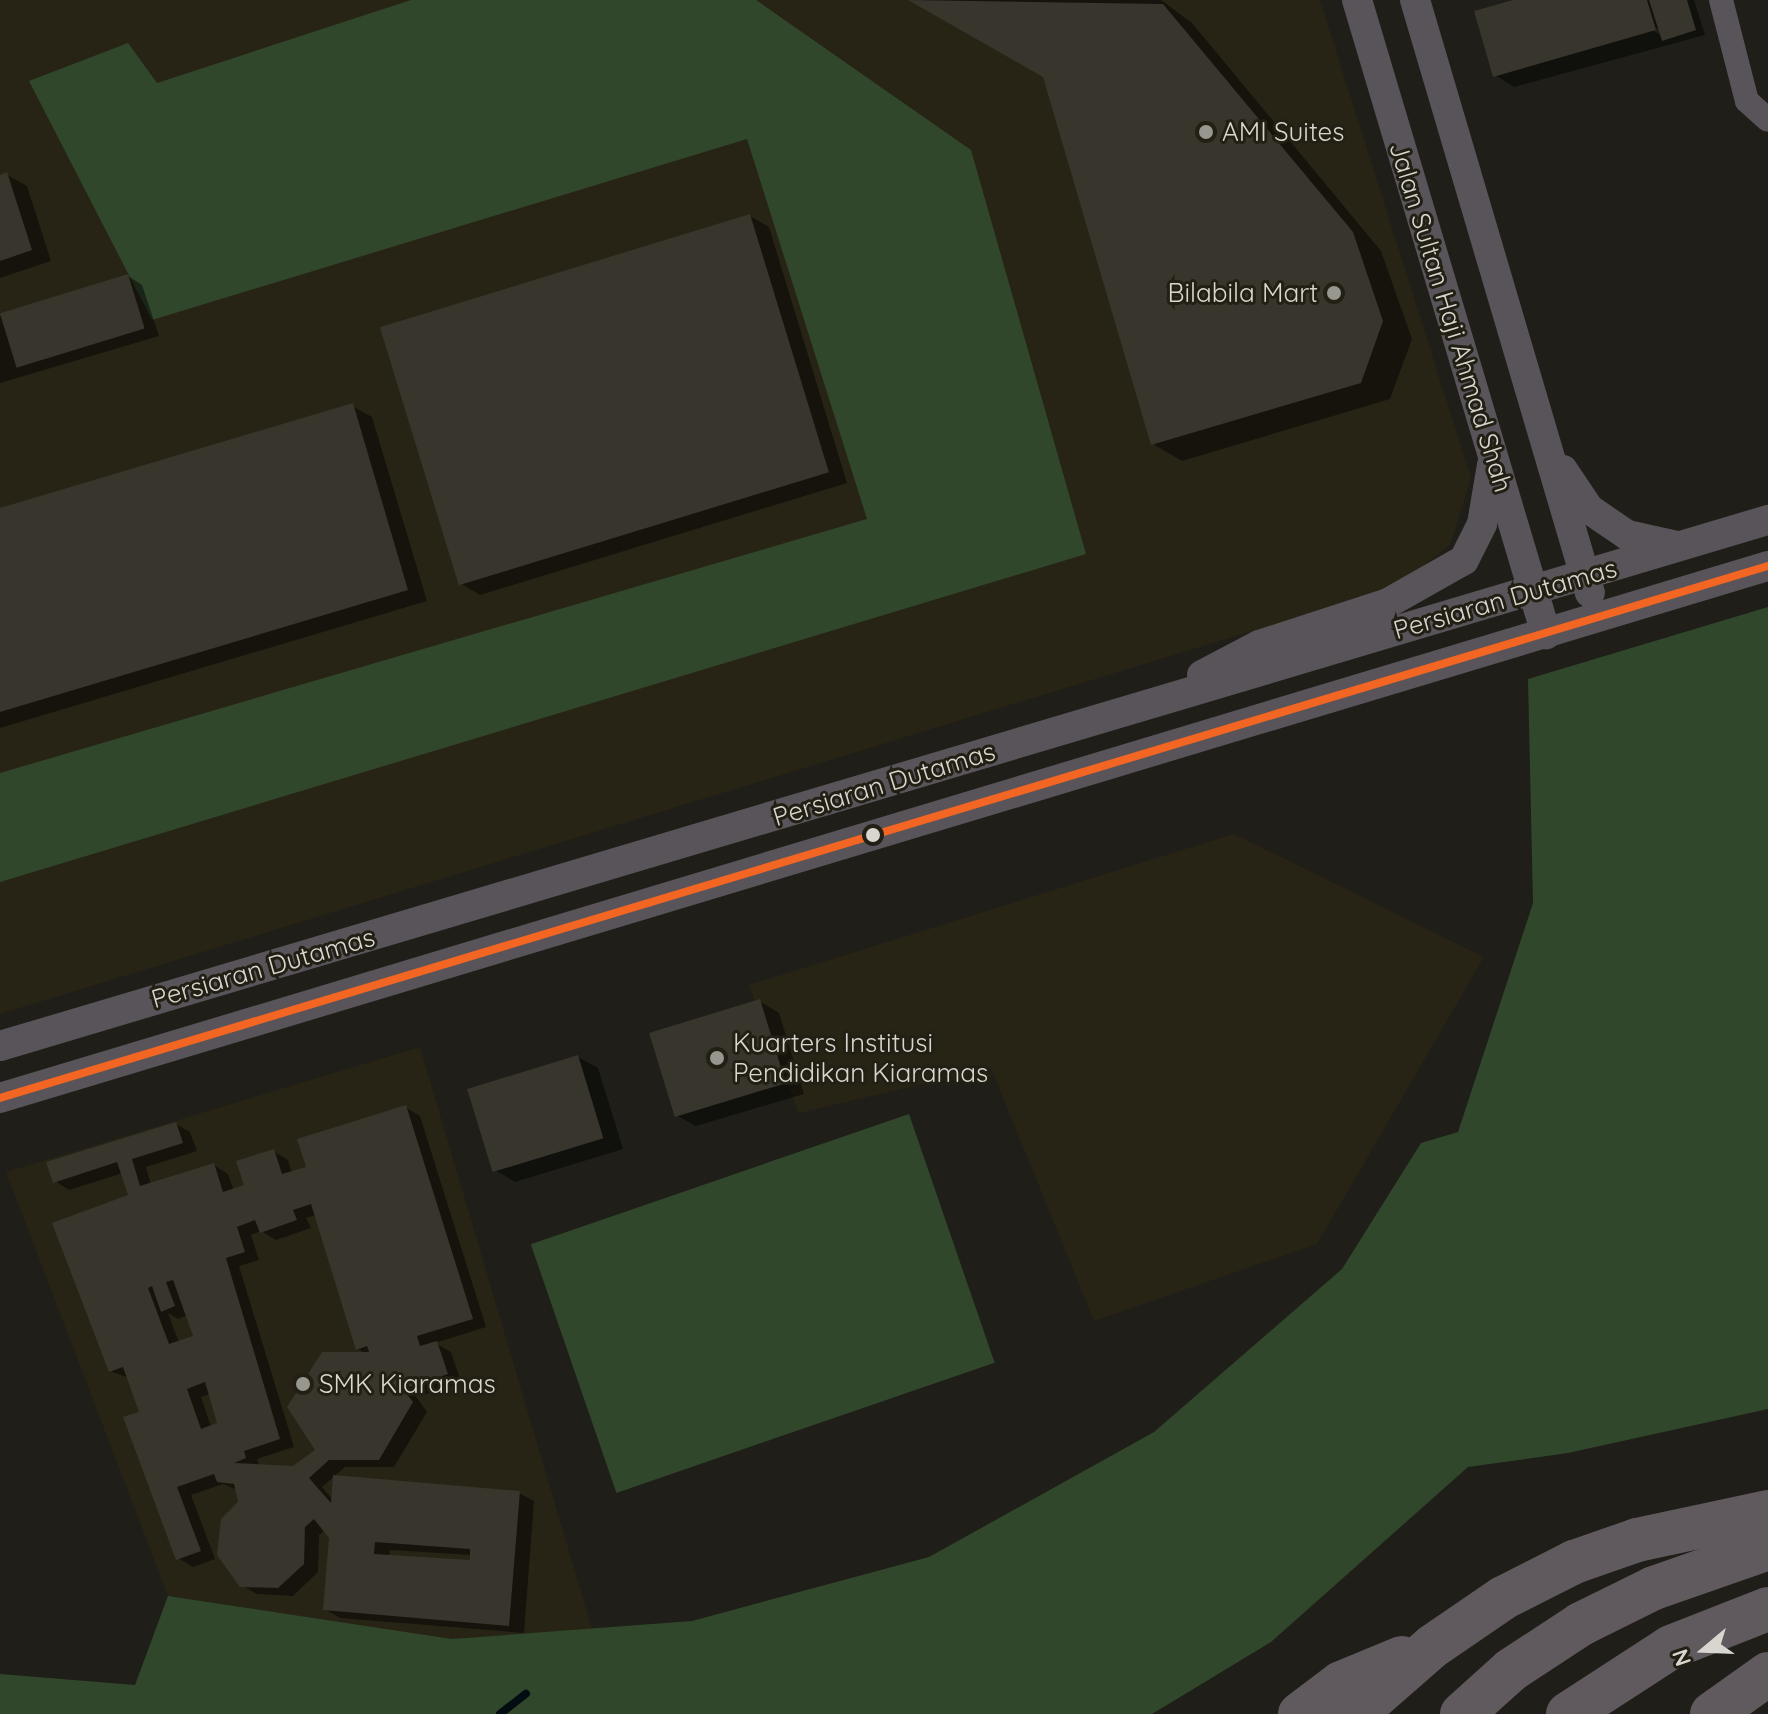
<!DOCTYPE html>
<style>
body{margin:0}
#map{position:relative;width:1768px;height:1714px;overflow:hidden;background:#1f1e18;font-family:Quicksand,sans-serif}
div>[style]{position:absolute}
.built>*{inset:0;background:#282415}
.green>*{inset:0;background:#30472b;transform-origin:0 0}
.shadow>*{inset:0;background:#0007}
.stream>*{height:8px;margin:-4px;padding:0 4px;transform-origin:4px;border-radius:4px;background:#030c11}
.building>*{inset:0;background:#37352c;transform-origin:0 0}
.minor>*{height:24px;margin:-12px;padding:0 12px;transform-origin:12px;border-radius:12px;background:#595459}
.tertiary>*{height:30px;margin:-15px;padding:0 15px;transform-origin:15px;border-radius:15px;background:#595459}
.motorway>*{height:44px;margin:-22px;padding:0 22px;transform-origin:22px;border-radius:22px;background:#605a5f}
.bus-1>*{height:8px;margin:-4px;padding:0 4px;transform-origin:4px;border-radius:4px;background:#f26522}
.dots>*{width:22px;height:22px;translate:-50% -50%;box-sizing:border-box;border:4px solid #222015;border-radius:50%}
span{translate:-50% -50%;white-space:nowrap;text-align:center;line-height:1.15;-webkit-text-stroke:6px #222015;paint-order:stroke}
.poi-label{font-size:26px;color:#d8d6cf}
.left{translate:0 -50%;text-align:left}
.right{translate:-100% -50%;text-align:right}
.street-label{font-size:26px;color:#d8d6cf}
.north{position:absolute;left:1664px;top:1610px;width:80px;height:80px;-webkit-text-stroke:6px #222015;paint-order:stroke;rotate:251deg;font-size:22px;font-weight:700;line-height:32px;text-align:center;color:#d8d6cf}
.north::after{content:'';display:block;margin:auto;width:28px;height:36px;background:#d8d6cf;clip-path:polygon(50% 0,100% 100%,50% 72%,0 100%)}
</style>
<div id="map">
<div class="built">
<div style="clip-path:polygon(0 0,1320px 0,1471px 478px,1450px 545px,1396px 587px,0 1014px)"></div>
<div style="clip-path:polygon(1234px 834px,1484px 957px,1317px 1244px,1094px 1321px,991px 1068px,799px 1113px,749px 985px)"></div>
<div style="clip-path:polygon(420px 1047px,592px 1629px,452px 1639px,168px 1596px,6px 1172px)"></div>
</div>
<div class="green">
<div style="clip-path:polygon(411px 0,756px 0,971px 150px,1086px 554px,0 882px,0 773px,867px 519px,747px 139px,152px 320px,29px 81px,128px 43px,157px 83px)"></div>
<div style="clip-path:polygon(1768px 607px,1768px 1409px,1568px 1453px,1468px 1467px,1271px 1642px,1152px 1714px,0 1714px,0 1674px,135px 1685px,168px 1596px,452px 1639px,692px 1621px,929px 1557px,1154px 1432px,1342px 1269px,1421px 1143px,1458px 1132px,1533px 903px,1528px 679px)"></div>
<div style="left:909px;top:1114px;width:263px;height:400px;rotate:71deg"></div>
</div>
<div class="shadow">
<div style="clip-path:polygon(911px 0,1161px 0,1192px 23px,1381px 251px,1412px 339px,1390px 399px,1182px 461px,1153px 444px,1044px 75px)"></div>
<div style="clip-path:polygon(evenodd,1520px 0,1694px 0,1705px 35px,1514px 87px,1495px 75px,1520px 0,1648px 23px,1661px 31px,1661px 35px,1646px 27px,1648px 23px)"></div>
<div style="clip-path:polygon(7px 175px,27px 186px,51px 261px,0 278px,0 177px)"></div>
<div style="clip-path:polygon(750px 216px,769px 227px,847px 483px,480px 595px,460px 583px)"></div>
<div style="clip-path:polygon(128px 276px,142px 285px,159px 336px,0 383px,0 316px)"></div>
<div style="clip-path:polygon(352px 406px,372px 417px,427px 601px,0 728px,0 511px)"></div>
<div style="clip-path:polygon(759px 1001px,779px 1013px,804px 1094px,696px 1126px,676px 1115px)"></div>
<div style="clip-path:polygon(578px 1057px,598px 1068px,623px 1149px,515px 1182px,495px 1170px)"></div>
<div style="clip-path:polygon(evenodd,405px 1107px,420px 1116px,486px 1327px,435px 1343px,451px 1352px,461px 1382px,426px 1394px,412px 1391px,427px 1412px,394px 1467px,345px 1467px,322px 1487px,333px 1500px,519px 1493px,534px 1501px,524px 1633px,340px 1618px,325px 1609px,331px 1538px,325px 1530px,319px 1535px,318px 1572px,293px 1596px,257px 1594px,242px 1585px,240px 1502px,237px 1490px,223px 1484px,191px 1495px,215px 1559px,193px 1567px,178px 1558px,142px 1413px,129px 1378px,110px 1371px,130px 1196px,123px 1173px,69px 1190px,55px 1181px,176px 1124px,190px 1132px,197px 1151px,146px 1167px,151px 1185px,214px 1165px,228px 1174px,234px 1191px,246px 1187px,273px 1151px,288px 1160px,292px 1173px,308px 1168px,405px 1107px,316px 1215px,357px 1349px,368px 1354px,317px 1450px,294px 1468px,259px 1466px,257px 1459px,294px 1447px,239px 1266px,259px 1260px,251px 1235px,261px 1231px,276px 1240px,311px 1228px,306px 1218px,316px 1215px,405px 1107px,168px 1313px,178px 1319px,188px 1315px,196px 1337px,179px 1343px,168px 1313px,405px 1107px,210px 1394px,220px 1424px,211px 1427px,201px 1397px,210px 1394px,405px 1107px,390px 1550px,472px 1555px,472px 1562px,389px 1557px,390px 1550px)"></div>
</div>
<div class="stream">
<div style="left:500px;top:1714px;width:33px;rotate:-38deg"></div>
</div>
<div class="building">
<div style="clip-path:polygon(908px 0,1163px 4px,1353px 232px,1383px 321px,1361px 383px,1151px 445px,1043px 77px)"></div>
<div style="clip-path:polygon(1513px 0,1647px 0,1656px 30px,1493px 77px,1474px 11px)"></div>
<div style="clip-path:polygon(1649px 0,1687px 0,1696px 30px,1662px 41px)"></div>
<div style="clip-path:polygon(7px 172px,32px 250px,0 261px,0 175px)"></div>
<div style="left:750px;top:214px;width:270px;height:387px;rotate:73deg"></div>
<div style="left:128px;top:274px;width:57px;height:134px;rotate:73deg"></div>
<div style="clip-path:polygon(353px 403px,408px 590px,0 712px,0 508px)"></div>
<div style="left:760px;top:999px;width:88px;height:116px;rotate:73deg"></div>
<div style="left:578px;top:1055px;width:87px;height:116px;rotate:73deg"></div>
<div style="clip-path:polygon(evenodd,406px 1105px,473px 1319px,417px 1336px,420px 1346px,437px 1341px,448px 1374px,410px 1387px,405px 1379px,398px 1383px,413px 1402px,379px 1460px,329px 1460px,309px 1478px,331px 1503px,333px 1475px,520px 1491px,509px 1626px,323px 1610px,329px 1538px,314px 1519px,305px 1527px,304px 1564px,278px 1588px,240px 1587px,217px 1555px,221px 1519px,238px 1502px,234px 1484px,217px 1482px,214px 1474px,177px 1487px,201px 1551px,176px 1560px,123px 1417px,139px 1412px,123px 1367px,109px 1372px,52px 1223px,128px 1195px,117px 1162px,53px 1183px,46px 1162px,176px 1122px,183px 1143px,132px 1159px,140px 1186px,214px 1163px,223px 1192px,244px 1185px,236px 1161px,274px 1149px,282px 1174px,306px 1167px,297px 1139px,406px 1105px,311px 1204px,356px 1350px,367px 1346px,369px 1352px,322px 1352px,287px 1407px,315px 1450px,293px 1466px,234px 1463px,246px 1458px,244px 1451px,280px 1439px,226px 1258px,245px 1252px,237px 1227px,255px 1220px,260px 1233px,297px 1220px,293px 1210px,311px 1204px,406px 1105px,173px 1280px,193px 1336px,169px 1344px,148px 1288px,152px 1286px,161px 1312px,175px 1306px,166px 1282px,173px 1280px,406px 1105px,205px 1382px,217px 1423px,201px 1429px,187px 1389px,205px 1382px,406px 1105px,375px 1542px,470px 1549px,470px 1560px,374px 1554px,375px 1542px)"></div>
</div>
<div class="minor">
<div style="left:1721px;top:0;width:104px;rotate:75.6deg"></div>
<div style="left:1747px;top:101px;width:28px;rotate:42deg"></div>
</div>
<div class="tertiary">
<div style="left:1357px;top:0;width:662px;rotate:73.4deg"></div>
<div style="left:1415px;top:0;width:618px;rotate:73.56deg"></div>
<div style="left:1563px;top:470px;width:47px;rotate:56.3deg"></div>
<div style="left:1589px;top:509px;width:46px;rotate:34.4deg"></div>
<div style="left:1627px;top:535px;width:51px;rotate:12.4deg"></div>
<div style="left:1202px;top:675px;width:64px;rotate:-27.8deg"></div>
<div style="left:1259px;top:645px;width:136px;rotate:-18deg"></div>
<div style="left:1388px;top:603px;width:87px;rotate:-29.5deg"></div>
<div style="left:1464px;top:560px;width:40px;rotate:-63.4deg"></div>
<div style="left:1482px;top:524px;width:60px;rotate:-80.4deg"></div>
<div style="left:0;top:1046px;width:1845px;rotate:-16.57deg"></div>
<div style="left:0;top:1098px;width:1846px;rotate:-16.75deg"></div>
</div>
<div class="motorway">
<div style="left:1300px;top:1714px;width:51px;rotate:-37.1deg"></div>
<div style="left:1341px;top:1683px;width:66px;rotate:-22.3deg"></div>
<div style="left:1355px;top:1714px;width:103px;rotate:-41.1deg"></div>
<div style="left:1433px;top:1646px;width:85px;rotate:-34.4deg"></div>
<div style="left:1503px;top:1598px;width:80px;rotate:-26.9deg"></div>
<div style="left:1574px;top:1562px;width:67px;rotate:-19.2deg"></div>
<div style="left:1637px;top:1540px;width:134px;rotate:-12.1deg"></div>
<div style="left:1462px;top:1714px;width:66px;rotate:-41.9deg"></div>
<div style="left:1511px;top:1670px;width:84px;rotate:-33.3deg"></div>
<div style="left:1581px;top:1624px;width:81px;rotate:-26.3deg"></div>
<div style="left:1654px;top:1588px;width:121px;rotate:-19.3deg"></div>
<div style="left:1568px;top:1714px;width:123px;rotate:-33deg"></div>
<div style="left:1671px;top:1647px;width:104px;rotate:-21.4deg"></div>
<div style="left:1712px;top:1714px;width:69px;rotate:-35.5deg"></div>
</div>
<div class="bus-1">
<div style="left:0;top:1098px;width:1846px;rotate:-16.75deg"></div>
</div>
<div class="dots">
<div style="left:1206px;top:132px;background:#97968f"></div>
<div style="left:1334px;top:293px;background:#97968f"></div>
<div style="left:873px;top:835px;background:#d8d6cf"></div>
<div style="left:717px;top:1058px;background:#97968f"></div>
<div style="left:303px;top:1384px;background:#97968f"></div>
</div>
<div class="poi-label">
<span class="left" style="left:1222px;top:132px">AMI Suites</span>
<span class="right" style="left:1318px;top:293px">Bilabila Mart</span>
<span class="left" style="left:733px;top:1058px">Kuarters Institusi<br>Pendidikan Kiaramas</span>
<span class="left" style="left:319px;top:1384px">SMK Kiaramas</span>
</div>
<div class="street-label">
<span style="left:1451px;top:317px;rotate:73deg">Jalan Sultan Haji Ahmad Shah</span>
<span style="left:1505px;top:599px;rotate:-16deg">Persiaran Dutamas</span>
<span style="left:884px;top:784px;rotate:-17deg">Persiaran Dutamas</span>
<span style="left:263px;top:968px;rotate:-16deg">Persiaran Dutamas</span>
</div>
<div class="north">N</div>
</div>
